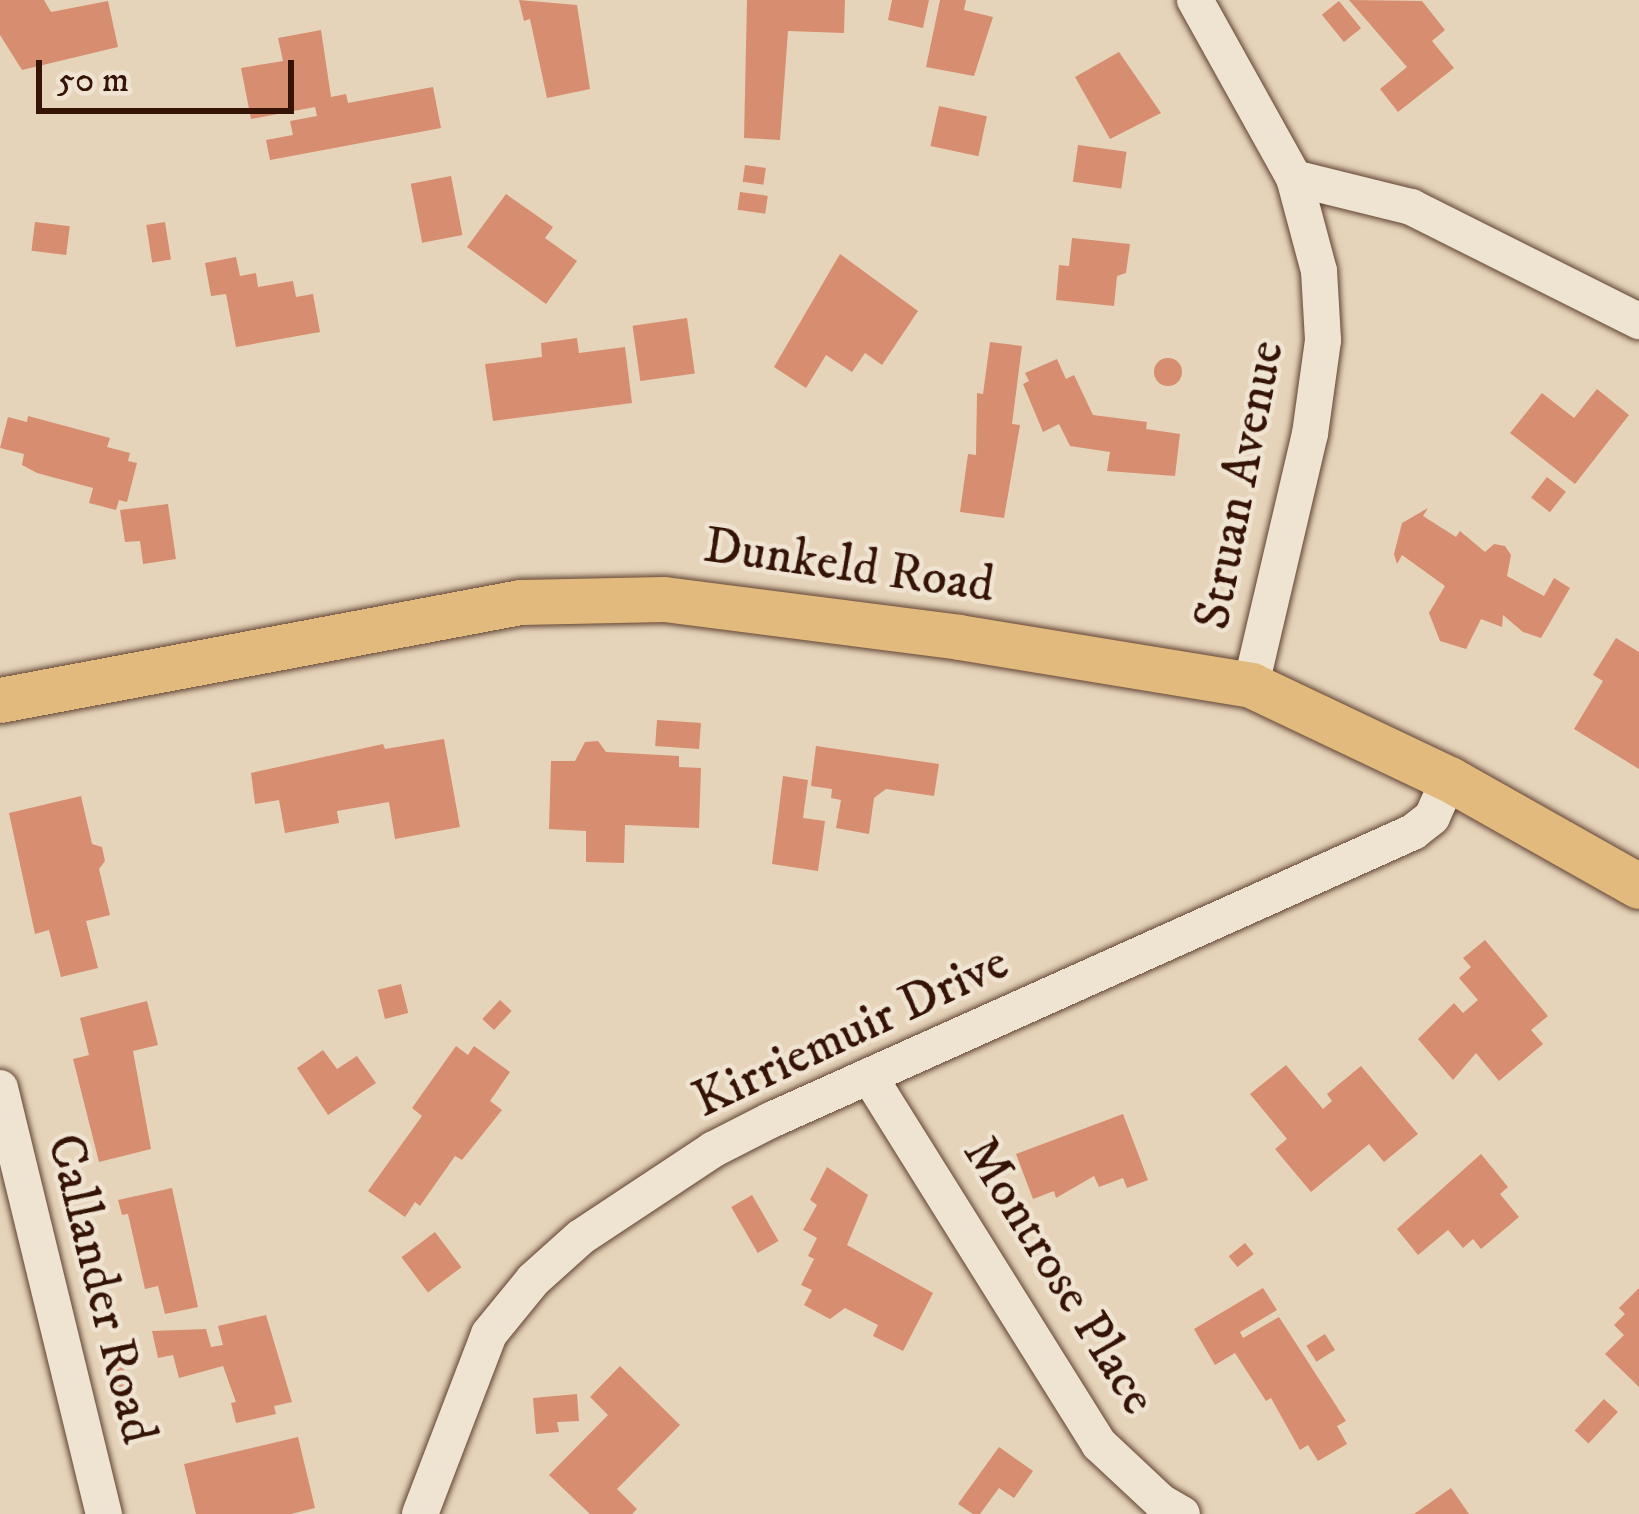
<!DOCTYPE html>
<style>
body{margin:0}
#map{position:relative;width:1639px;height:1514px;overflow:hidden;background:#e6d4ba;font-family:"IM FELL DW Pica",serif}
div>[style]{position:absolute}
.building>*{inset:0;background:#d78d6f;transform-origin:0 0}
.round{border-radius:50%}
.roads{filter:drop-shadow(0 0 3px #614332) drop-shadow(0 0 3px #614332)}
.minor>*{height:36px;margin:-18px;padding:0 18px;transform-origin:18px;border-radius:18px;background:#efe3d2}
.major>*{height:45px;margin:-22.5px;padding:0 22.5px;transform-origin:22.5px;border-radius:22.5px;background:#e3ba7d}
span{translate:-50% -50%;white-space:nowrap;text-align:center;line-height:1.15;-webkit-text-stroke:9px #efe3d2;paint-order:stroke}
.street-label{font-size:51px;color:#351305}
.scale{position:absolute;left:36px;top:60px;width:258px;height:54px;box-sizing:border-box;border:6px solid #351305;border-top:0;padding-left:15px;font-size:36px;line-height:42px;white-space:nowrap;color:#351305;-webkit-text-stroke:9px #efe3d2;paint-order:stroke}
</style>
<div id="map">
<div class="building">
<div style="clip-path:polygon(0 0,44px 0,51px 12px,108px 1px,118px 47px,22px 70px,0 35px)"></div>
<div style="clip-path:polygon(519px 0,577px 5px,590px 89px,547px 98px,530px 19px,524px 21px)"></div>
<div style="clip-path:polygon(747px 0,845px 0,844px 33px,788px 31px,780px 140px,744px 138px)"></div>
<div style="clip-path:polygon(892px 0,929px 0,923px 28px,888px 20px)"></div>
<div style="clip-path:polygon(940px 0,966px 0,964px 10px,993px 17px,974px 76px,926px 67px)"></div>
<div style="clip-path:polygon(1349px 0,1422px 1px,1445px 30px,1432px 41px,1454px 68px,1398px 112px,1380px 89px,1407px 67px)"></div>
<div style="left:1339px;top:1px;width:35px;height:22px;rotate:51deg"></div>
<div style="clip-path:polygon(321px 30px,331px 97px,346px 94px,348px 103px,433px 87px,441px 128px,270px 160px,266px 140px,293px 135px,290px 121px,317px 116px,315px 107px,251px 119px,241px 68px,283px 61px,278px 38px)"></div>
<div style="clip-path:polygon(1119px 52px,1161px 113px,1110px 139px,1075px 77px)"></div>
<div style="left:939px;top:106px;width:49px;height:41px;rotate:12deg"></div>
<div style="left:1078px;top:145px;width:49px;height:37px;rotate:8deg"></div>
<div style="left:745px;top:165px;width:21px;height:17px;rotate:8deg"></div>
<div style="left:451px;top:176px;width:60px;height:41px;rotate:79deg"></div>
<div style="left:740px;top:192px;width:28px;height:18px;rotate:8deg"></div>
<div style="clip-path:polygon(506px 194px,553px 227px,545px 238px,577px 261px,546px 304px,467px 247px)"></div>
<div style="left:35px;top:222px;width:35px;height:29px;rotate:7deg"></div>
<div style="left:165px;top:222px;width:38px;height:19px;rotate:81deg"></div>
<div style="clip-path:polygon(1072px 238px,1130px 244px,1126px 273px,1117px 276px,1114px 306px,1056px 300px,1059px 265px,1069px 266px)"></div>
<div style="clip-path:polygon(840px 254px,918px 311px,882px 365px,865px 353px,852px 372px,826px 355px,806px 388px,774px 367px)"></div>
<div style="clip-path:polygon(236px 257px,240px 276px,256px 273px,258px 287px,293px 281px,296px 297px,313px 294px,320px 332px,236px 347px,226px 294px,211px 296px,205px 263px)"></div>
<div style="left:687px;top:318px;width:56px;height:55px;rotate:82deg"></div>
<div style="clip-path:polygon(577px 338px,579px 353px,625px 347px,632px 403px,493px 421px,485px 364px,542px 357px,541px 343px)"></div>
<div style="clip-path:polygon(990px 342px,1022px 346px,1012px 424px,1020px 425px,1004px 518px,960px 512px,968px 454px,976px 455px,977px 393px,983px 394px)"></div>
<div class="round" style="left:1154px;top:358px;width:28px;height:28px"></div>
<div style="clip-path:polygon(1057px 359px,1066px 379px,1074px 375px,1093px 415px,1147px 422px,1146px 429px,1180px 434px,1175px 476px,1107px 471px,1110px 452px,1070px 446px,1059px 424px,1043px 432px,1023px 384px,1029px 381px,1025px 373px)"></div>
<div style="clip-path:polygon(1597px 389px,1629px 415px,1575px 484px,1510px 433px,1542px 393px,1574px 418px)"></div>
<div style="clip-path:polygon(28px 416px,110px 438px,107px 447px,130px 453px,128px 461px,137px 463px,127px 502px,119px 500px,116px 510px,89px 503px,93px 488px,37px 473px,22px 465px,24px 454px,0 448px,8px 417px,27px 422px)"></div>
<div style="left:1547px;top:477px;width:24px;height:26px;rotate:38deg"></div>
<div style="clip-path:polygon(168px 504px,176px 559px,143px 564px,140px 541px,125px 542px,120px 510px)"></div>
<div style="clip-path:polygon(1428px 508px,1423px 516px,1456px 537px,1460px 531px,1485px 552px,1494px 544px,1505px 546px,1511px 555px,1507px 576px,1544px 596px,1554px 578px,1570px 588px,1541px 638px,1523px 632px,1503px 615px,1502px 627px,1481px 619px,1466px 649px,1440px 641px,1429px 613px,1445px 586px,1402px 555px,1397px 564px,1394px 554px,1402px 523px)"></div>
<div style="clip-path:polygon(1616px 638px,1639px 652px,1639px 769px,1574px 729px,1603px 681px,1593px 675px)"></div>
<div style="left:657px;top:720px;width:44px;height:26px;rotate:4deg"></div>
<div style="clip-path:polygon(444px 739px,460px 827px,395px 839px,389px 802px,337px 811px,339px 823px,285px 833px,279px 800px,255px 804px,251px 773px,383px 744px,385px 749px)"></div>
<div style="clip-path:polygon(598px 741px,606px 752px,679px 756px,679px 767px,701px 768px,699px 828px,625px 825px,624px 863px,586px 862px,586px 831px,549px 829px,551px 761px,575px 761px,585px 742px)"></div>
<div style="clip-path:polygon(816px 746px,939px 764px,934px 796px,886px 789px,874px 798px,869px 834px,836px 828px,841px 800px,831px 798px,832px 789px,811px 786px)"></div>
<div style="clip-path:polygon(783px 776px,808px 780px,803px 818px,825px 821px,818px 871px,772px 864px)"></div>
<div style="clip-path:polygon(81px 796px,92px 844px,102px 847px,105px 861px,99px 869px,110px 915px,86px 921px,98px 968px,61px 977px,49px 930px,35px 934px,9px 813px)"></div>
<div style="clip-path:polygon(1485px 940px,1548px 1016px,1531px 1030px,1543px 1044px,1499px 1081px,1476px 1053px,1453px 1080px,1418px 1039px,1454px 1003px,1463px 1013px,1478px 1000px,1459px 978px,1471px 967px,1463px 958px)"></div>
<div style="left:401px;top:984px;width:30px;height:24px;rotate:76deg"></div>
<div style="left:500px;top:1000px;width:16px;height:26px;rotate:43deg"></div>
<div style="clip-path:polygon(147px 1001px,158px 1045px,133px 1051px,151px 1149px,99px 1162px,73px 1059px,89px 1055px,80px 1018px)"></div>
<div style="clip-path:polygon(456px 1046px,468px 1055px,474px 1046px,510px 1072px,490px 1101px,502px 1110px,462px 1160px,455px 1156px,420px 1206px,415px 1202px,405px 1217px,368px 1191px,422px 1116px,412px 1108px)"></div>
<div style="clip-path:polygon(323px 1050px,337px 1069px,357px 1056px,376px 1083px,328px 1115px,297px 1068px)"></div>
<div style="clip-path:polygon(1286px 1065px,1323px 1109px,1332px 1101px,1327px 1094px,1361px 1066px,1418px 1134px,1384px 1162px,1369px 1144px,1311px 1192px,1275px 1149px,1287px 1139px,1250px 1094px)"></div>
<div style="clip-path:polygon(1123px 1114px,1148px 1180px,1127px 1188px,1123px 1178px,1099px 1187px,1094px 1176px,1056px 1198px,1054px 1191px,1033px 1199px,1016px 1154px)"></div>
<div style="clip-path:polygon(1481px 1154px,1508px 1187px,1500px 1194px,1519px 1217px,1481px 1249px,1473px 1239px,1463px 1248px,1448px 1230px,1418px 1255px,1397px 1229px)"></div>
<div style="clip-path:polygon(827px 1167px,868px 1195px,847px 1245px,933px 1293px,903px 1351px,873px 1336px,878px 1325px,845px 1308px,830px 1319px,804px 1305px,812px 1290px,801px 1285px,814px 1259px,808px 1256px,817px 1238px,803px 1230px,817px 1205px,810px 1200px)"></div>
<div style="clip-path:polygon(172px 1188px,198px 1307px,165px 1314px,158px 1286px,145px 1289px,128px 1214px,122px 1215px,118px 1200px)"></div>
<div style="left:752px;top:1195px;width:53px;height:24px;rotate:60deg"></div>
<div style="left:435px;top:1232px;width:44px;height:42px;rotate:53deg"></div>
<div style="left:1245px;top:1243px;width:14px;height:21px;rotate:51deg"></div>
<div style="clip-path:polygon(1263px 1288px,1277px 1310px,1240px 1332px,1243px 1338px,1279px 1317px,1346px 1421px,1337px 1426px,1347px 1444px,1318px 1461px,1308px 1445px,1300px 1450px,1271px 1398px,1266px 1401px,1235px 1353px,1215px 1365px,1194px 1329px)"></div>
<div style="clip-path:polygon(1639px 1288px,1639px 1387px,1605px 1354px,1624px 1335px,1614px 1325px,1625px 1314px,1619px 1308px)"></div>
<div style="clip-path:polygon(266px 1315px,292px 1402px,274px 1406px,276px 1414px,236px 1423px,231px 1403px,236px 1402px,223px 1366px,179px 1378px,173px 1355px,158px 1358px,152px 1331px,206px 1329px,211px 1347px,223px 1345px,218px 1326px)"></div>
<div style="left:1325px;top:1334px;width:19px;height:22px;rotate:58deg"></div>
<div style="left:123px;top:1365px;width:38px;height:17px;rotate:78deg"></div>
<div style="clip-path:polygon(620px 1366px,680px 1425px,617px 1489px,637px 1509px,632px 1514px,590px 1514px,549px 1475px,608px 1415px,590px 1397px)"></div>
<div style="clip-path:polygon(577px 1394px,579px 1421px,557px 1422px,559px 1432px,536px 1434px,533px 1398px)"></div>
<div style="left:1604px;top:1399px;width:19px;height:43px;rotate:43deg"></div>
<div style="clip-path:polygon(298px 1437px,315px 1508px,291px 1514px,196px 1514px,184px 1464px)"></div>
<div style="clip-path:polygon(999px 1447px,1033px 1471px,1014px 1498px,999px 1488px,980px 1514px,973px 1514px,958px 1504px)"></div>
<div style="clip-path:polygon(1451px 1488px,1469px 1514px,1414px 1514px)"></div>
</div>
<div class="roads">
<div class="minor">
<div style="left:1195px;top:0;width:204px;rotate:60.9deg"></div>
<div style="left:1251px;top:685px;width:258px;rotate:-76.8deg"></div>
<div style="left:1310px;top:434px;width:95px;rotate:-82.1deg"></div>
<div style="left:1323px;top:340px;width:69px;rotate:-93.3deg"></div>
<div style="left:1319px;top:271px;width:96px;rotate:-105deg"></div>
<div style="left:1294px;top:178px;width:121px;rotate:13.9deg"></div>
<div style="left:1411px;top:207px;width:255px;rotate:26.6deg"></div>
<div style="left:869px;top:1076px;width:434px;rotate:58deg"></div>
<div style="left:1099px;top:1444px;width:85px;rotate:43.1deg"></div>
<div style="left:1161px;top:1502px;width:24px;rotate:30deg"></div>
<div style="left:0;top:1088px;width:439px;rotate:76.3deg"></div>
<div style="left:420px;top:1514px;width:193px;rotate:-69deg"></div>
<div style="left:489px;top:1334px;width:70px;rotate:-50.8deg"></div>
<div style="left:533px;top:1280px;width:64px;rotate:-41.9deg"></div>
<div style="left:581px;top:1237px;width:159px;rotate:-33.5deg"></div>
<div style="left:714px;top:1149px;width:64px;rotate:-27deg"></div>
<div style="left:771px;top:1120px;width:704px;rotate:-24.16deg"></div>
<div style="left:1413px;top:832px;width:24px;rotate:-38deg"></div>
<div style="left:1432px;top:817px;width:42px;rotate:-65.9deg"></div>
</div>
<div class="major">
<div style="left:0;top:700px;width:529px;rotate:-10.67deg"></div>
<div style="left:520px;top:602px;width:144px;rotate:-1.2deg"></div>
<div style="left:664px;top:599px;width:297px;rotate:7.3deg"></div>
<div style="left:959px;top:637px;width:296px;rotate:9.3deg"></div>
<div style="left:1251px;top:685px;width:219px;rotate:25.4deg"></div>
<div style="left:1449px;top:779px;width:218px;rotate:29.4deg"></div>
</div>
</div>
<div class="street-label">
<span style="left:1240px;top:485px;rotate:-79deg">Struan Avenue</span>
<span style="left:849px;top:566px;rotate:8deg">Dunkeld Road</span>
<span style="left:851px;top:1032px;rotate:-25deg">Kirriemuir Drive</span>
<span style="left:1059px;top:1276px;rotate:58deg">Montrose Place</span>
<span style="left:101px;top:1289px;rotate:76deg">Callander Road</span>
</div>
<div class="scale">50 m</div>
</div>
